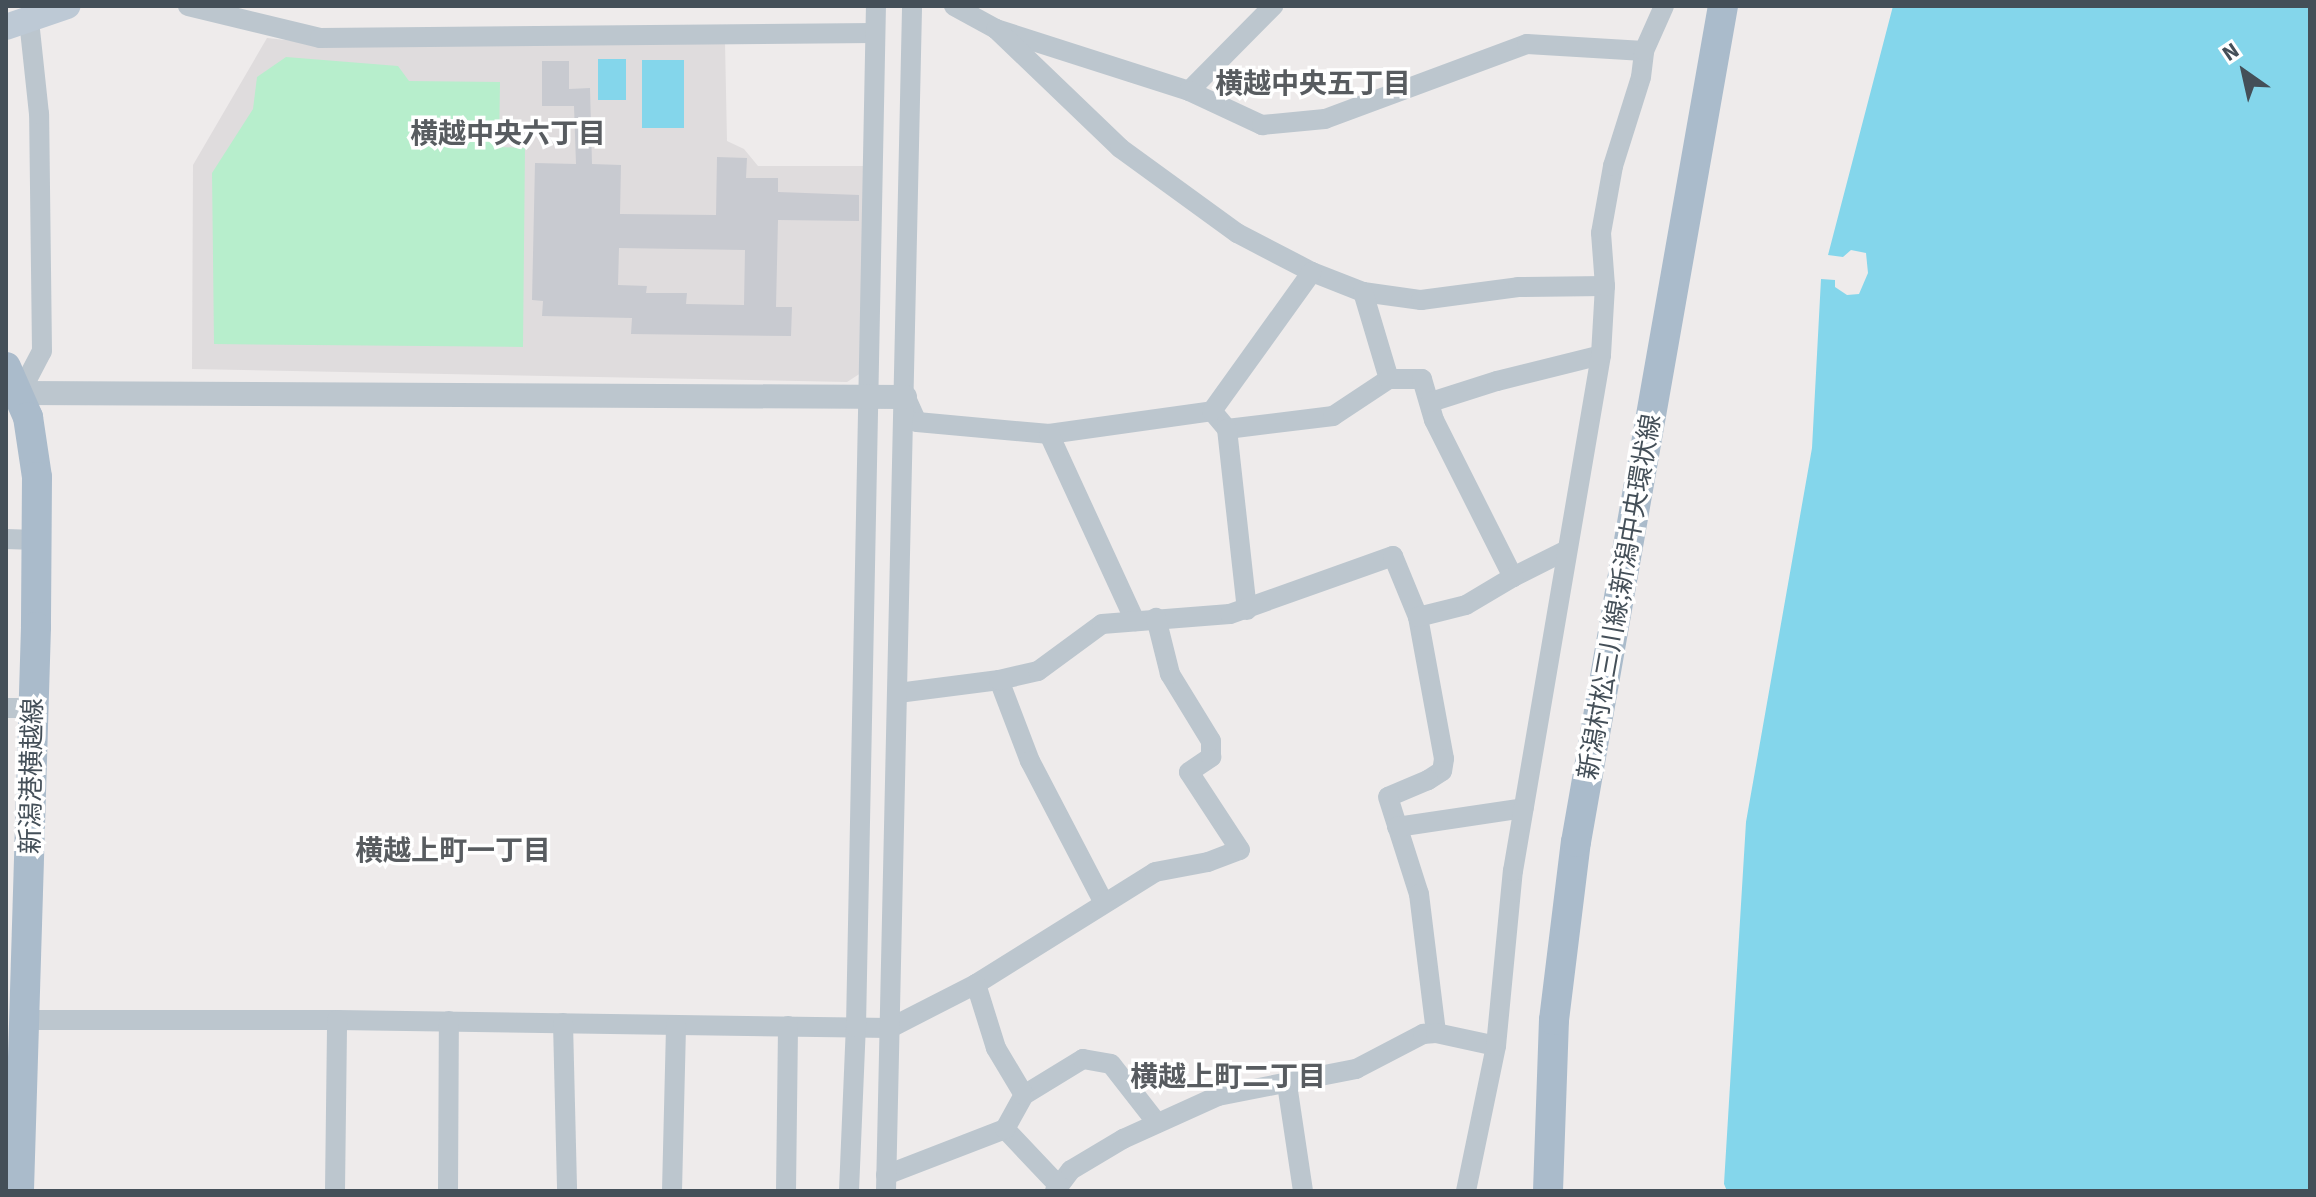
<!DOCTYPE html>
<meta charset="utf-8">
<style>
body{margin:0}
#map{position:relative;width:2316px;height:1197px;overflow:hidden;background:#eeebeb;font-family:"Source Sans 3","Noto Sans JP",sans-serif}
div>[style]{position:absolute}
.education>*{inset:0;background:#dfdcdd}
.green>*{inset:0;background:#b7eecc}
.water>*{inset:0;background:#84d6eb;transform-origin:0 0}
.building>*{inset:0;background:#c8cad0}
.minor>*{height:20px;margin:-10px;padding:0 10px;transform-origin:10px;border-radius:10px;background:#bcc6ce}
.tertiary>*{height:24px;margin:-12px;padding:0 12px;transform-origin:12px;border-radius:12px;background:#bcc6ce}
.secondary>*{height:26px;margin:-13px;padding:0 13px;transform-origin:13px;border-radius:13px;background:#bdc9d5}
.primary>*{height:30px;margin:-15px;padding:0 15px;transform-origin:15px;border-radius:15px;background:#aabbcb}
span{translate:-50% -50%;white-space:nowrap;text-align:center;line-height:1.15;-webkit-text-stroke:7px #fff;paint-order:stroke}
.street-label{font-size:26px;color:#444f58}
.neighbourhood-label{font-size:28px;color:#585c60;font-weight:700}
.frame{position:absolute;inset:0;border:8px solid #444f58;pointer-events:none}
.north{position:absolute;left:2204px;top:32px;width:80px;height:80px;-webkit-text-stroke:6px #fff;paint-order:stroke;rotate:326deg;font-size:22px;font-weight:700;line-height:32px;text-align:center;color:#444f58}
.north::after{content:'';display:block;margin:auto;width:28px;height:36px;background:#444f58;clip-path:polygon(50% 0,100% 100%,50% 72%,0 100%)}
</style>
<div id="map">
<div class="education">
<div style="clip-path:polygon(267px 38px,312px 43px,725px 42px,727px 141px,744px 149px,758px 166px,869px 166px,864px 371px,847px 382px,192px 369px,193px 165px)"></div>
</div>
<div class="green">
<div style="clip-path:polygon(286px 57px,398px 66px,409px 81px,500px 82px,499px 147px,525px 148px,523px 347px,214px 344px,212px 173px,253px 109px,257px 77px)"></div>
</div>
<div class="water">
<div style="clip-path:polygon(1893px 6px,2310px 6px,2310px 1191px,1727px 1191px,1724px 1184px,1746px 822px,1812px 448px,1821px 279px,1835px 280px,1835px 287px,1847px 295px,1859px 294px,1868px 273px,1866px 253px,1851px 250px,1843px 257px,1828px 255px)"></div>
<div style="left:598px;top:59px;width:28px;height:41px"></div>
<div style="left:684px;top:60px;width:68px;height:42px;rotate:90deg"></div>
</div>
<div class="building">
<div style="clip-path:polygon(evenodd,542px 61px,569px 61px,569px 89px,590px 88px,592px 164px,621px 165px,620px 214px,716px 215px,717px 157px,747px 158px,746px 178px,778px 178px,778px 192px,859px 195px,859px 221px,778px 220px,776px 307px,792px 307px,791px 336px,631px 334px,632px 318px,542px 316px,543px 301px,532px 300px,535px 163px,576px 164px,574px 106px,542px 106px,542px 61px,619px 248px,745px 250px,744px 305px,686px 304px,687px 293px,646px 293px,647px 286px,618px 285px,619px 248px)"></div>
</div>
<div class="minor">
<div style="left:188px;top:6px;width:136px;rotate:13.6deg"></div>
<div style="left:320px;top:38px;width:554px;rotate:-0.52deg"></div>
<div style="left:954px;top:6px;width:48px;rotate:28.7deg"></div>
<div style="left:996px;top:29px;width:203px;rotate:17.8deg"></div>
<div style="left:1189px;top:91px;width:120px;rotate:-45.3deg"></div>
<div style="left:996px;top:29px;width:172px;rotate:43.8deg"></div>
<div style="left:1120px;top:148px;width:145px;rotate:36deg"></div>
<div style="left:1237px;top:233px;width:85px;rotate:27.5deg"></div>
<div style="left:1312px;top:272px;width:55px;rotate:21.4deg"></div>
<div style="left:1363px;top:292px;width:59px;rotate:7.9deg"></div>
<div style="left:1421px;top:300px;width:98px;rotate:-7.6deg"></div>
<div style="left:1518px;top:287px;width:87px;rotate:-0.7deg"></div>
<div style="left:1189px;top:91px;width:81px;rotate:25deg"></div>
<div style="left:1262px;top:125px;width:63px;rotate:-5.4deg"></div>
<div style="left:1325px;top:119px;width:215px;rotate:-20.4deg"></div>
<div style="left:1527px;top:44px;width:117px;rotate:3.4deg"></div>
<div style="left:1363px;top:292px;width:91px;rotate:73.4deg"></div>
<div style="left:20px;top:393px;width:47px;rotate:-62.4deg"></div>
<div style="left:42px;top:351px;width:237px;rotate:-90.7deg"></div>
<div style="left:39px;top:114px;width:94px;rotate:-96.1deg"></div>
<div style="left:907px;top:400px;width:24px;rotate:66deg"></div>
<div style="left:917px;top:422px;width:133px;rotate:5.2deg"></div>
<div style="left:1049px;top:434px;width:165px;rotate:-8deg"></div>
<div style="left:1212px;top:411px;width:23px;rotate:50deg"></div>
<div style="left:1227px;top:429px;width:107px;rotate:-7deg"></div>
<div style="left:1333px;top:416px;width:67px;rotate:-33.5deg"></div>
<div style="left:1389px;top:379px;width:33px"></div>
<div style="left:1422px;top:379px;width:43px;rotate:73.7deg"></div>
<div style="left:1434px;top:420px;width:176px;rotate:63.3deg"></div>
<div style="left:1513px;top:577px;width:60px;rotate:-26.6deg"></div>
<div style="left:1431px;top:402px;width:69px;rotate:-17.7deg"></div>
<div style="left:1497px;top:381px;width:107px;rotate:-14deg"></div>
<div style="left:1212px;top:411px;width:171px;rotate:-54.3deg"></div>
<div style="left:1227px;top:429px;width:182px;rotate:83.7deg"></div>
<div style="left:1049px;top:434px;width:206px;rotate:65.3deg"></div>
<div style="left:6px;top:539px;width:30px;rotate:2deg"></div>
<div style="left:1418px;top:617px;width:144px;rotate:79.6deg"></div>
<div style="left:1444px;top:759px;width:12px;rotate:99deg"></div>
<div style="left:1442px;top:771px;width:17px;rotate:147deg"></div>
<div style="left:1428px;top:780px;width:43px;rotate:157deg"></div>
<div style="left:1388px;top:797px;width:102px;rotate:72.3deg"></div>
<div style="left:1419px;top:894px;width:140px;rotate:83deg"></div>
<div style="left:999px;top:680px;width:87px;rotate:69.1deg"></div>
<div style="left:1030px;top:761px;width:160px;rotate:62.5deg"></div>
<div style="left:898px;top:693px;width:102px;rotate:-7.3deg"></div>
<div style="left:999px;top:680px;width:40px;rotate:-13deg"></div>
<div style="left:1038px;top:671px;width:79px;rotate:-36.3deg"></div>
<div style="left:1102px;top:624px;width:128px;rotate:-4.5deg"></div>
<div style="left:1230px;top:614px;width:173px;rotate:-19.6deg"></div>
<div style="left:1393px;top:556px;width:66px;rotate:67.7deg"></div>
<div style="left:1418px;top:617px;width:49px;rotate:-14deg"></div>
<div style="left:1466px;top:605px;width:55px;rotate:-30.8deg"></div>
<div style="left:6px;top:708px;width:28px"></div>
<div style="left:1397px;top:827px;width:128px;rotate:-8.5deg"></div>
<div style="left:26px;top:1020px;width:311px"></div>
<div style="left:337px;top:1020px;width:553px;rotate:0.83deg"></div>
<div style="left:890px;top:1028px;width:97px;rotate:-27.1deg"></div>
<div style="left:976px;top:984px;width:211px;rotate:-32deg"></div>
<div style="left:1155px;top:872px;width:54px;rotate:-10.7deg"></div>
<div style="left:1208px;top:862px;width:34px;rotate:-21deg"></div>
<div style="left:1240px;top:850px;width:93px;rotate:-123.2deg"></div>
<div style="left:1189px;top:772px;width:27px;rotate:-34deg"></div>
<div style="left:1211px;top:757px;width:16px;rotate:-90deg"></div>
<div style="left:1211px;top:741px;width:79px;rotate:-121.5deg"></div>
<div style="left:1170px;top:674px;width:58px;rotate:-104deg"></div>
<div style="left:563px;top:1023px;width:168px;rotate:88.6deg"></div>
<div style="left:1287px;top:1084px;width:108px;rotate:81.5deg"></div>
<div style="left:1024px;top:1095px;width:69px;rotate:-31.4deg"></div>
<div style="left:1083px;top:1059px;width:28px;rotate:10deg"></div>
<div style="left:1111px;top:1064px;width:75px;rotate:52.1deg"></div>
<div style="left:1005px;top:1129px;width:76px;rotate:46.6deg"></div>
<div style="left:886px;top:1175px;width:128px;rotate:-21.1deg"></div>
<div style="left:1005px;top:1129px;width:39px;rotate:-61deg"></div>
<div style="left:1024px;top:1095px;width:55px;rotate:-120.8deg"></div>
<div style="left:996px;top:1048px;width:67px;rotate:-107.4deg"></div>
<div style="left:335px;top:1191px;width:171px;rotate:-89.3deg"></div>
<div style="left:448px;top:1191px;width:170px;rotate:-89.7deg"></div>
<div style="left:672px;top:1191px;width:166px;rotate:-88.6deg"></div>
<div style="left:786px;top:1191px;width:165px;rotate:-89.3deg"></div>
<div style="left:849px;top:1191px;width:164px;rotate:-87.6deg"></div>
<div style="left:856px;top:1027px;width:1021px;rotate:-88.88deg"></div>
<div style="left:886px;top:1191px;width:1185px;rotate:-88.74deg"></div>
<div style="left:1055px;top:1191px;width:26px;rotate:-53deg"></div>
<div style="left:1071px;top:1170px;width:61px;rotate:-30.8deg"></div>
<div style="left:1123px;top:1139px;width:104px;rotate:-24.4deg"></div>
<div style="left:1218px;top:1096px;width:141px;rotate:-11.1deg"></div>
<div style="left:1356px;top:1069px;width:76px;rotate:-27.6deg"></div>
<div style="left:1423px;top:1034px;width:13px;rotate:-4deg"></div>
<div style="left:1436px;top:1033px;width:61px;rotate:12.2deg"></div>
<div style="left:1466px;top:1191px;width:148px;rotate:-78.3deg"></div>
<div style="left:1496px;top:1046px;width:176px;rotate:-84.5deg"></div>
<div style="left:1513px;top:871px;width:523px;rotate:-80.32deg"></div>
<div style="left:1601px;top:355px;width:69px;rotate:-86.7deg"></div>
<div style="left:1605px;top:286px;width:53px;rotate:-94.3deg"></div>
<div style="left:1601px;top:233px;width:68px;rotate:-79.8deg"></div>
<div style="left:1613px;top:166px;width:93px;rotate:-72.5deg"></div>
<div style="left:1641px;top:77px;width:26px;rotate:-83deg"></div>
<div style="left:1644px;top:51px;width:49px;rotate:-66deg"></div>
</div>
<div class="tertiary">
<div style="left:20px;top:393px;width:885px;rotate:0.26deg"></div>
</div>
<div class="secondary">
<div style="left:6px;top:27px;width:65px;rotate:-19deg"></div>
</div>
<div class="primary">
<div style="left:6px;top:367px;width:55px;rotate:66.3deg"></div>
<div style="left:28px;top:417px;width:61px;rotate:81.5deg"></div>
<div style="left:37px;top:477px;width:150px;rotate:90.4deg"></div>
<div style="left:36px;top:627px;width:564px;rotate:91.73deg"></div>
<div style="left:1548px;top:1191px;width:171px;rotate:-88deg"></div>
<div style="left:1554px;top:1020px;width:179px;rotate:-83deg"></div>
<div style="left:1576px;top:842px;width:849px;rotate:-80.03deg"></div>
</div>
<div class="street-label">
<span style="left:1620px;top:597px;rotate:-80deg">新潟村松三川線;新潟中央環状線</span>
<span style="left:32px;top:776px;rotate:-89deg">新潟港横越線</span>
</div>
<div class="neighbourhood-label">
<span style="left:1313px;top:84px">横越中央五丁目</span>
<span style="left:508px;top:134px">横越中央六丁目</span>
<span style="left:453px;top:851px">横越上町一丁目</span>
<span style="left:1228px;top:1077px">横越上町二丁目</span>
</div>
<div class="frame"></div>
<div class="north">N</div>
</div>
